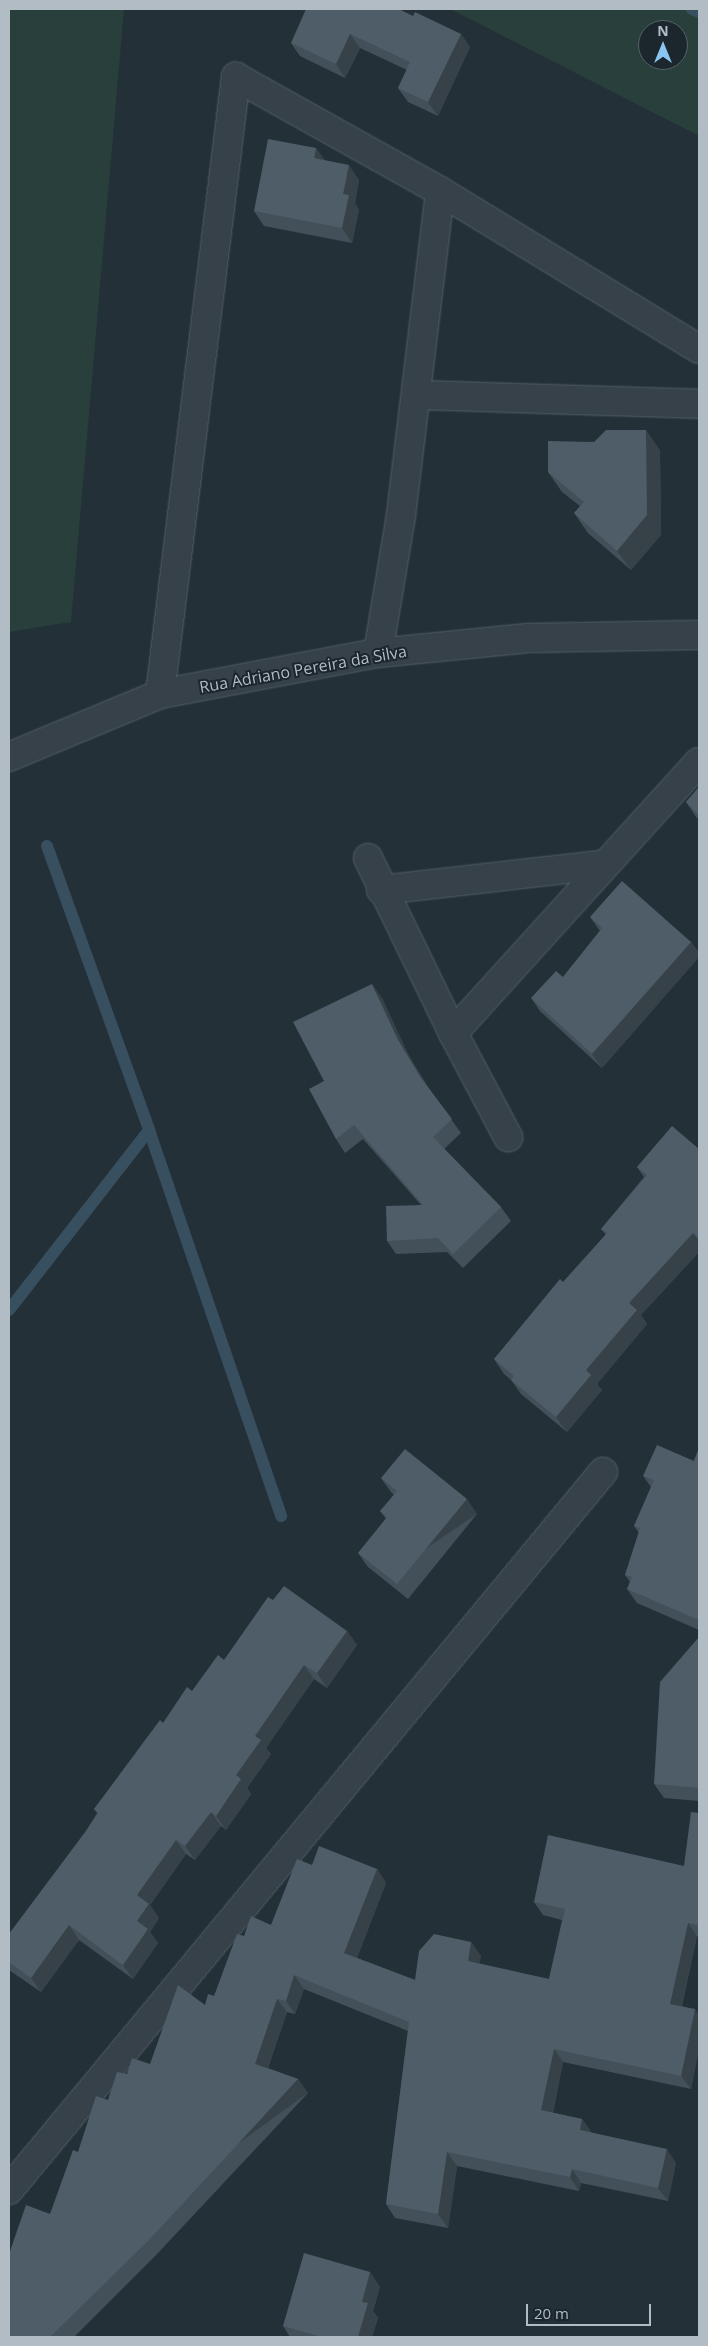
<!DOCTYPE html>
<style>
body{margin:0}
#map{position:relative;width:708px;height:2346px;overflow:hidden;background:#233038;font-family:"Open Sans",sans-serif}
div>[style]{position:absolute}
.green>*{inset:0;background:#283f3b}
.stream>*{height:12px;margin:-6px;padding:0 6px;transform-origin:6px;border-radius:6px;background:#374f5e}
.roads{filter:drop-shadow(0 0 1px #545f67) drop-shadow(0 0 1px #545f67)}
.street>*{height:28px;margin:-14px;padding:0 14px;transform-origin:14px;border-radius:14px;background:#364149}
.wall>*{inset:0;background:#435059}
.shaded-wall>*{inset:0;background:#374148;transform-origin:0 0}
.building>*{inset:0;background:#4e5d67}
span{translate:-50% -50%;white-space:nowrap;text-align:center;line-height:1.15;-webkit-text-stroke:4px #1b262d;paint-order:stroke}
.street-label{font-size:16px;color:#b1bcc5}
.frame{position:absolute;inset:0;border:10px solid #b1bcc5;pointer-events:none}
.north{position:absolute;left:638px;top:20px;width:50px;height:50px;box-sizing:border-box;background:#1b262d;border:1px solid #57626a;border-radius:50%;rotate:0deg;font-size:14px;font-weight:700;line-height:20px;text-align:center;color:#b1bcc5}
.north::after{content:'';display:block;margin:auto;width:18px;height:22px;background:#89c5f2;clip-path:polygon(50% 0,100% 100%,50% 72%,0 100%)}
.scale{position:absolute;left:526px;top:2304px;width:125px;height:22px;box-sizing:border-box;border:2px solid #b1bcc5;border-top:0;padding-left:6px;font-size:15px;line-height:18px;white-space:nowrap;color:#b1bcc5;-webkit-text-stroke:4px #1b262d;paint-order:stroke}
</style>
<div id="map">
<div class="green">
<div style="clip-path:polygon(9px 9px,124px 9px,71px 622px,9px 632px)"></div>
<div style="clip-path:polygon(evenodd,450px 9px,699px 9px,699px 136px,450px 9px,648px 30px,678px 30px,678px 60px,648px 60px,648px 30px)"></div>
</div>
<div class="stream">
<div style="left:692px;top:9px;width:8px;rotate:23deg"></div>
<div style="left:47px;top:846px;width:302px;rotate:70.2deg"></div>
<div style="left:149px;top:1130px;width:408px;rotate:71.1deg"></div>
<div style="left:9px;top:1310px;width:228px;rotate:-52.1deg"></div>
</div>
<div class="roads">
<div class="street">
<div style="left:417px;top:395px;width:282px;rotate:1.8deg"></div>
<div style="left:378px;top:653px;width:140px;rotate:-80.5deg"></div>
<div style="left:401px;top:515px;width:326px;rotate:-83.1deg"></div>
<div style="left:160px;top:694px;width:622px;rotate:-82.98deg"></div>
<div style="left:236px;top:77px;width:234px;rotate:29.2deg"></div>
<div style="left:440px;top:191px;width:303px;rotate:31.4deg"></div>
<div style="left:9px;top:757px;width:164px;rotate:-22.6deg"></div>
<div style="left:160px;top:694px;width:222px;rotate:-10.7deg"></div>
<div style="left:378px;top:653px;width:151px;rotate:-5.7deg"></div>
<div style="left:528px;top:638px;width:171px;rotate:-1deg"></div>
<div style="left:368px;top:858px;width:195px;rotate:64.1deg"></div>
<div style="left:453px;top:1033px;width:118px;rotate:62.1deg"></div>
<div style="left:381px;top:890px;width:222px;rotate:-6.5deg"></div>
<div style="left:453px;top:1033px;width:366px;rotate:-47.8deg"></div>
<div style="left:9px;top:2190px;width:932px;rotate:-50.4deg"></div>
</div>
</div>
<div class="wall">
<div style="clip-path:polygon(413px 16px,461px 34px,470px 47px,438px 116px,408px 102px,398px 88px,407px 70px,360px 48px,345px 78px,300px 56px,291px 43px)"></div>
<div style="clip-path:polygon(316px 148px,325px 161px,359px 180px,355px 203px,359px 210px,352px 243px,264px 226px,254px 211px)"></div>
<div style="clip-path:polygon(660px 450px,661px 535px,631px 570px,588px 533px,574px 513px,580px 506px,562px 492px,548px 472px)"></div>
<div style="clip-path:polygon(699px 787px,699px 820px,696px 817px,686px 802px)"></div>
<div style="clip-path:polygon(590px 917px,691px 942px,699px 953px,699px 957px,602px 1068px,540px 1011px,531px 998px,563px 977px,600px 931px)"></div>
<div style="clip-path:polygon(382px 998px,408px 1054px,428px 1087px,461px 1133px,444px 1149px,501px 1207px,511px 1221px,463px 1268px,447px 1252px,396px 1254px,387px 1241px,421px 1205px,363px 1139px,345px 1153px,336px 1139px,324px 1081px)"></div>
<div style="clip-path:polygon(699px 1149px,699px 1252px,641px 1315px,647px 1324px,597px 1384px,602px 1390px,567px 1432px,521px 1394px,511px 1380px,504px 1374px,494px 1359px,606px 1235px,601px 1229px,644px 1177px,637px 1167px)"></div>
<div style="clip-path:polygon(699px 1448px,699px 1630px,637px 1603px,627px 1589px,630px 1582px,625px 1575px,639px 1533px,634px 1526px,651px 1487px,643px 1476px,694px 1461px)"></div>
<div style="clip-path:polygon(381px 1478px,477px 1514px,408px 1599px,368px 1567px,358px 1553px,386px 1519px,380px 1511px,394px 1495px,391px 1492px)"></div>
<div style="clip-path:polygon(273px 1600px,347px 1631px,357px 1645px,327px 1688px,314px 1679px,266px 1748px,271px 1754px,247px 1788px,251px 1794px,226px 1830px,221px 1826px,195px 1860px,186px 1854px,150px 1905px,159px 1918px,150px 1932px,158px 1943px,133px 1979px,79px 1940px,41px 1992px,9px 1970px,9px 1934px,86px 1831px,97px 1813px,94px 1809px,163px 1723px,224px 1660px)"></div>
<div style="clip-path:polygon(699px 1637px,699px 1801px,664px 1798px,654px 1784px)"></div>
<div style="clip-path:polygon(699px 1813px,699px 1937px,697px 1936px,682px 2006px,699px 2015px,699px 2048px,691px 2089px,563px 2062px,553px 2113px,582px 2119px,592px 2133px,676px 2163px,668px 2201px,581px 2183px,579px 2191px,457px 2166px,448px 2228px,395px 2218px,386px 2204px,408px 2031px,304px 1989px,295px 2014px,287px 2012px,268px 2068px,298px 2079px,308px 2093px,158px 2253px,74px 2337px,9px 2337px,50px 2214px,78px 2152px,108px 2100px,127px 2074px,150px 2064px,205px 2005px,214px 1996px,244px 1936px,271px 1925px,312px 1865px,377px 1869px,386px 1883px,357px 1958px,415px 1980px,471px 1942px,481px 1956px,479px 1964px,549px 1979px,562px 1920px,543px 1915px,534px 1902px,684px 1866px)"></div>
<div style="clip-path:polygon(370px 2272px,380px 2287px,373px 2311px,378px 2318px,372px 2337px,290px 2337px,283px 2326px)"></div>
</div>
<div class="shaded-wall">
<div style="clip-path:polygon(350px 34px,360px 48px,345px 78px,336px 64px)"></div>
<div style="clip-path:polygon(461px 34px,470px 47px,438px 116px,428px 102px)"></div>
<div style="clip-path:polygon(316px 148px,327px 163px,314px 158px)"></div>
<div style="clip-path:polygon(349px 165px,359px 180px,355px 203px,359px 210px,352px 243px,342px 228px,343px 194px)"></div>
<div style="clip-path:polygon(646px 430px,660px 450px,661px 535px,631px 570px,617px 551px)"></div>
<div style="clip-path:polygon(691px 942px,699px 953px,699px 957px,602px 1068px,592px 1054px)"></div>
<div style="clip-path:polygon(372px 984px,382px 998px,408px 1054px,430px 1092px,421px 1078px,398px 1040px)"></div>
<div style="clip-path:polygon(693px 1233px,699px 1241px,699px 1252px,641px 1315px,647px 1324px,597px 1384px,602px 1390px,567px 1432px,556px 1417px,586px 1370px,629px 1303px)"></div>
<div style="left:467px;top:1499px;width:18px;height:110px;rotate:56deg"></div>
<div style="clip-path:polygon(347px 1631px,357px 1645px,327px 1688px,317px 1673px)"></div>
<div style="clip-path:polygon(304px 1665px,314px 1679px,266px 1748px,271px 1754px,247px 1788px,251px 1794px,226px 1830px,216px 1816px,255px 1736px)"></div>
<div style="clip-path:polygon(211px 1812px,221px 1826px,195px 1860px,185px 1846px)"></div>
<div style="clip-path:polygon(176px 1840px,186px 1854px,150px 1905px,159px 1918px,150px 1932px,158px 1943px,133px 1979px,123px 1965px,137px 1921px,137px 1895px)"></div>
<div style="clip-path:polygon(377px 1869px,386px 1883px,354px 1966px,344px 1953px)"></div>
<div style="clip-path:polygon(688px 1923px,697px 1936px,679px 2017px,670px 2004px)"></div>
<div style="clip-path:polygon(69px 1925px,79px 1940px,41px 1992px,31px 1978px)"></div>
<div style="clip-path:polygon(471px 1942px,481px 1956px,477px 1975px,468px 1961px)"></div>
<div style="clip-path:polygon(294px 1975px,304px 1989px,295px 2014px,286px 2001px)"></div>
<div style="clip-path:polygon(277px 1999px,287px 2012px,265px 2077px,255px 2064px)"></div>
<div style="clip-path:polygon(695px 2009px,699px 2015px,699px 2048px,691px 2089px,681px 2076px)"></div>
<div style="clip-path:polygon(554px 2049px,563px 2062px,550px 2124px,541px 2110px)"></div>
<div style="left:298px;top:2079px;width:17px;height:219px;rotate:54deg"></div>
<div style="clip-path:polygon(582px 2119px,592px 2133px,580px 2130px)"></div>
<div style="clip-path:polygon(667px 2149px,676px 2163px,668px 2201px,658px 2188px)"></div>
<div style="clip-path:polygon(447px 2152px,457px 2166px,448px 2228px,438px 2214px)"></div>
<div style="clip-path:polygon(572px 2169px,581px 2183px,579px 2191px,570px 2177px)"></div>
<div style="clip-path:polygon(370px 2272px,380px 2287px,373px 2311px,378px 2318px,372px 2337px,358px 2337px,362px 2302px)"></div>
</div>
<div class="building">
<div style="clip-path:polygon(306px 9px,399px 9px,413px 16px,415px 12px,461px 34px,428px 102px,398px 88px,410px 62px,350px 34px,336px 64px,291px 43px)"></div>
<div style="clip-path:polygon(268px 139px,316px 148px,314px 158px,349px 165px,343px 194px,349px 195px,342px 228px,254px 211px)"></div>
<div style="clip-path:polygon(606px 430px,646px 430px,647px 515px,617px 551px,574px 513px,584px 502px,548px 472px,548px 441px,594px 442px)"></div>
<div style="clip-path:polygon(699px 787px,699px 815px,686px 802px)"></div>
<div style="clip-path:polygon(622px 881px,691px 942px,592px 1054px,531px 998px,556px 971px,563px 977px,602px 928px,590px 917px)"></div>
<div style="clip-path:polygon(372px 984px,398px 1040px,421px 1078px,452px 1119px,433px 1137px,501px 1207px,453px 1254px,438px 1238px,387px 1241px,386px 1206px,423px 1205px,354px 1125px,336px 1139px,309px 1089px,324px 1081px,293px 1022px)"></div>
<div style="clip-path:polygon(672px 1126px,699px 1149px,699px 1238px,693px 1233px,629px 1303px,637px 1310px,586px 1370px,591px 1375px,556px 1417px,511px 1380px,514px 1376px,494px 1359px,560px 1279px,563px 1282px,607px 1233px,601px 1229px,647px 1175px,637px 1167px)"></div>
<div style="clip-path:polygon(657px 1445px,694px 1461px,699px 1448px,699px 1620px,627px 1589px,632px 1577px,625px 1575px,640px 1528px,634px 1526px,654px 1480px,643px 1476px)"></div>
<div style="clip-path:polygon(405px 1449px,467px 1499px,397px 1584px,358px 1553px,387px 1517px,380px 1511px,397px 1491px,381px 1478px)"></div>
<div style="clip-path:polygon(284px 1586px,347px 1631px,317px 1673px,304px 1665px,255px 1736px,261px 1740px,236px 1775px,241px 1779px,216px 1816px,211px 1812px,185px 1846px,176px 1840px,137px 1895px,149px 1904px,137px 1921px,148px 1929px,123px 1965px,69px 1925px,31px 1978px,9px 1962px,9px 1934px,86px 1831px,98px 1813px,94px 1809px,160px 1720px,163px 1723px,187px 1687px,192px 1691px,218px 1655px,224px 1660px,268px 1597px,273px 1600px)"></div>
<div style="clip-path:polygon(699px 1637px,699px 1788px,654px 1784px,660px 1682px)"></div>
<div style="clip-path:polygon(691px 1812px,699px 1813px,699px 1925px,688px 1923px,670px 2004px,695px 2009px,681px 2076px,554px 2049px,541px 2110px,582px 2119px,580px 2130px,667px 2149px,658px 2188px,572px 2169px,570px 2177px,447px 2152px,438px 2214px,386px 2204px,409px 2022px,294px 1975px,286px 2001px,277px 1999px,255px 2064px,298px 2079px,149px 2240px,50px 2337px,9px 2337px,9px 2254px,26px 2205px,50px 2214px,73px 2150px,78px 2152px,96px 2096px,108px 2100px,117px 2072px,127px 2074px,132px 2058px,150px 2064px,178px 1985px,205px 2005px,208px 1994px,214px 1996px,237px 1934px,244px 1936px,251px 1916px,271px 1925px,297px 1859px,312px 1865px,319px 1846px,377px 1869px,344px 1953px,415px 1980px,419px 1951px,434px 1934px,471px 1942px,468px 1961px,549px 1979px,565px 1909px,534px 1902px,548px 1835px,684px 1866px)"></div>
<div style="clip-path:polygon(304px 2253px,370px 2272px,362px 2302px,368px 2303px,358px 2337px,322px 2337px,283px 2326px)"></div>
</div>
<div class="street-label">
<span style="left:303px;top:669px;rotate:-10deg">Rua Adriano Pereira da Silva</span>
</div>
<div class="frame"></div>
<div class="north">N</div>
<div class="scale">20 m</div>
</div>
